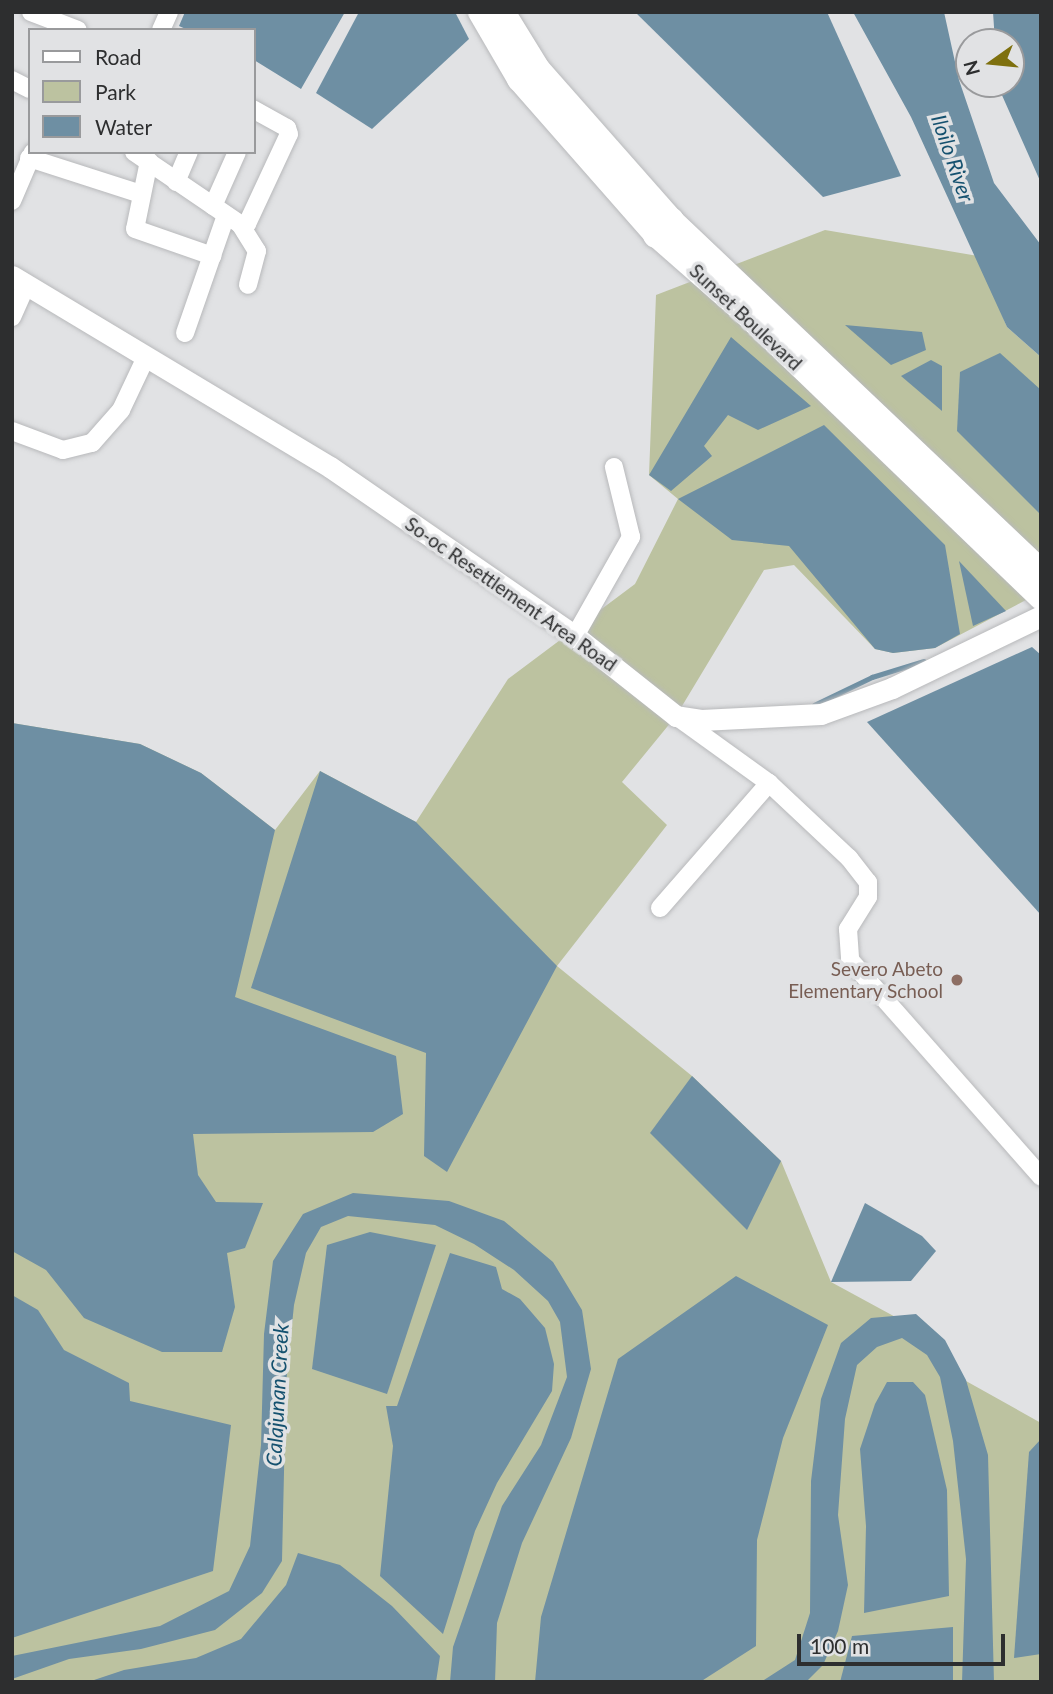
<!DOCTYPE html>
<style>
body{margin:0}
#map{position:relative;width:1053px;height:1694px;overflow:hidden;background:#e1e2e4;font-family:Lato,sans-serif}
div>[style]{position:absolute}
.green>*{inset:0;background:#bcc2a0}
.water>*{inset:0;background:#6e8fa3}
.stream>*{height:4.5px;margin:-2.25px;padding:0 2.25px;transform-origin:2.25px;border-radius:2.25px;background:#6e8fa3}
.roads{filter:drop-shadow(0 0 2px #b8b9bb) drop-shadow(0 0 2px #b8b9bb)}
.minor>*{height:18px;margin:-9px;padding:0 9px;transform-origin:9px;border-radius:9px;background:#fff}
.tertiary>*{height:21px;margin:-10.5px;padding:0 10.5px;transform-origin:10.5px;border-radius:10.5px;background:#fff}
.secondary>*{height:24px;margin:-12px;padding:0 12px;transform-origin:12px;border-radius:12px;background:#fff}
.primary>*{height:26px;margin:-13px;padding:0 13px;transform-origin:13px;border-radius:13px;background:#fff}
.dots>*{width:19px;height:19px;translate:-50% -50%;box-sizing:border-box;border:4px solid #e1e2e4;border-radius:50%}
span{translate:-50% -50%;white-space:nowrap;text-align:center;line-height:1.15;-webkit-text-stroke:7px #e1e2e4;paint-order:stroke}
.street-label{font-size:19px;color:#2d2e2f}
.education-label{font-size:19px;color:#785e54}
.right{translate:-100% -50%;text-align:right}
.water-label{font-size:21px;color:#15516f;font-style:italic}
.frame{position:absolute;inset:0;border:14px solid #2d2e2f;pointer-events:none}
.legend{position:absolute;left:28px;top:28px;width:228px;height:126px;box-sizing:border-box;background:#e1e2e4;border:2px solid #999a9c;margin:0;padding:9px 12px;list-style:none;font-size:21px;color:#2d2e2f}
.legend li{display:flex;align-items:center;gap:14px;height:35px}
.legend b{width:35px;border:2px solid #999a9c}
.north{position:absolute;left:955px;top:28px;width:70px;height:70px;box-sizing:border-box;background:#e1e2e4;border:2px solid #999a9c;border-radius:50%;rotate:255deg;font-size:19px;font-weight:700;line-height:28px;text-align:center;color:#2d2e2f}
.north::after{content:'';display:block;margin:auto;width:24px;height:32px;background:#7e700e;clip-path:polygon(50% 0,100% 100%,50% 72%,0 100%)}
.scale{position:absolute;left:797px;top:1634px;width:208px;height:32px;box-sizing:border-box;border:4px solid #2d2e2f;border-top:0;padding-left:9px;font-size:21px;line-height:24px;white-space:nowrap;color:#2d2e2f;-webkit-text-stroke:5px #e1e2e4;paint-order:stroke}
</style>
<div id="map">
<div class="green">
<div style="clip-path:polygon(825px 230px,978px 256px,1007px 327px,1041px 357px,1041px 592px,935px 648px,893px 653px,875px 649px,794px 565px,764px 570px,676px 716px,622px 782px,667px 825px,557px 966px,692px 1076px,781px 1161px,831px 1282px,912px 1326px,966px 1381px,1041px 1423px,1041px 1682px,12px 1682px,12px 723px,140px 744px,201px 773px,275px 830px,320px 771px,416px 822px,508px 679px,635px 584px,678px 499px,649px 475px,656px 295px)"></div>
</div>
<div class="water">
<div style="clip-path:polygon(185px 12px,345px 12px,301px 89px,254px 60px,254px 30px,188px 30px,179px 26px)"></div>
<div style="clip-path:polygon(359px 12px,455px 12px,469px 39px,372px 129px,316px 93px)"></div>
<div style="clip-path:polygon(635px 12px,827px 12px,901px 176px,823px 197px)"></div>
<div style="clip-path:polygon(853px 12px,944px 12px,959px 80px,994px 183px,1041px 245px,1041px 357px,1007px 327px,911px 117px)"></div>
<div style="clip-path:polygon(993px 12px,1041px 12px,1041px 183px,997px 84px,1011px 84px,1011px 42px,995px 42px)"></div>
<div style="clip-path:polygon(845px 325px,922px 332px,926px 350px,891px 365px)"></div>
<div style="clip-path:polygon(731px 337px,811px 406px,758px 430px,728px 415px,704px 446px,712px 456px,671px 491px,649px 475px)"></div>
<div style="clip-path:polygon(1000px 353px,1041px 390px,1041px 515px,957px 431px,960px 372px)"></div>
<div style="clip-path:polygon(931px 360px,942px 366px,942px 411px,901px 376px)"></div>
<div style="clip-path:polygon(824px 425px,945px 545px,960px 634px,935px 648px,893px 653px,875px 649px,789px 546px,732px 540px,678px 499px)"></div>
<div style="clip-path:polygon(959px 561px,1006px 611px,973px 626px)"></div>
<div style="clip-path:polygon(1032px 647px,1041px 655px,1041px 915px,867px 722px)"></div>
<div style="clip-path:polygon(12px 723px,140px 744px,201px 773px,275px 830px,235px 997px,396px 1056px,403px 1114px,373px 1132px,193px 1134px,198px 1175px,216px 1202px,263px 1203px,245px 1248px,227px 1253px,235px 1307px,222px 1352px,162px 1352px,84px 1318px,46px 1270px,12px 1251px)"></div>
<div style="clip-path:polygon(320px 771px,416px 822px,557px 966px,447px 1172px,424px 1156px,426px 1053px,251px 988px)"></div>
<div style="clip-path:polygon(692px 1076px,781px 1161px,747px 1230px,650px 1133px)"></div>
<div style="clip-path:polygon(353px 1193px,449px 1201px,504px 1221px,553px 1262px,582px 1310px,591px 1369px,571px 1438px,522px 1543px,497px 1623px,495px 1682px,450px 1682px,453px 1647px,502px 1506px,541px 1445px,567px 1377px,560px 1322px,548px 1301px,514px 1270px,474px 1244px,435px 1225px,348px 1216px,321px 1227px,306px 1253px,294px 1305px,286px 1384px,282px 1561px,262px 1593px,215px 1630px,141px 1649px,69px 1659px,12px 1679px,12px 1656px,160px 1626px,229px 1591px,250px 1546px,261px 1445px,264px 1334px,273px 1261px,303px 1214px)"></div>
<div style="clip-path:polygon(865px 1203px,922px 1236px,936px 1251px,911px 1281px,831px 1282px)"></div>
<div style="clip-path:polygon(370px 1232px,436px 1245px,387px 1394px,312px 1369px,327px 1245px)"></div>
<div style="clip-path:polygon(450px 1253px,496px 1267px,502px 1289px,520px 1299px,545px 1328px,554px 1364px,552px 1391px,497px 1483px,475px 1531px,443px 1634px,380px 1576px,393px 1446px,386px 1406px,397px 1406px)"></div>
<div style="clip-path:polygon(736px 1276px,828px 1325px,783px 1438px,757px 1540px,756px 1646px,700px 1682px,535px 1682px,541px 1617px,618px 1359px)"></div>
<div style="clip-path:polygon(12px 1295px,38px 1310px,64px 1350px,129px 1383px,130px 1401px,231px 1425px,213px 1571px,12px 1638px)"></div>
<div style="clip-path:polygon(916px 1314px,945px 1340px,966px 1380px,988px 1455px,994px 1682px,962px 1682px,966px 1559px,953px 1441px,940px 1377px,927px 1355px,902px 1338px,877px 1347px,857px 1365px,845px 1419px,838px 1515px,848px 1585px,838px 1631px,823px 1665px,806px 1682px,761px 1682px,795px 1660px,810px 1613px,811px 1481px,821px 1399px,841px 1343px,871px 1318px)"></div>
<div style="clip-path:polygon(887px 1382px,913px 1382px,925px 1395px,947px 1490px,949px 1596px,864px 1613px,866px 1526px,860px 1449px,875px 1404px)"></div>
<div style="clip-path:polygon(1041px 1439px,1041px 1654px,1014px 1658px,1029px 1452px)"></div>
<div style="clip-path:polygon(298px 1553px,340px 1565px,392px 1606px,440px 1656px,436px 1682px,88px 1682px,124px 1670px,196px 1658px,241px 1639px,286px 1585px)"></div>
<div style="clip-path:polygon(953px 1627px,953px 1682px,840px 1682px,852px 1636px)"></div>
</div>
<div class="stream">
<div style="left:814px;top:705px;width:64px;rotate:-25.8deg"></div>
<div style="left:872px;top:677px;width:54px;rotate:-17.1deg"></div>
</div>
<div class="roads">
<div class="minor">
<div style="left:31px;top:12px;width:50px;rotate:21deg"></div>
<div style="left:161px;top:30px;width:20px;rotate:-66deg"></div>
<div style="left:12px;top:80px;width:20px;rotate:27deg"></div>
<div style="left:134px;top:152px;width:128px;rotate:34.2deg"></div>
<div style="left:240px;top:224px;width:7px"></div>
<div style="left:247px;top:224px;width:99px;rotate:-65deg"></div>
<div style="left:289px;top:134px;width:6px;rotate:-108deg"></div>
<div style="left:287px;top:128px;width:38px;rotate:-151deg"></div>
<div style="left:29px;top:158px;width:118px;rotate:17.8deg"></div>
<div style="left:149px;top:161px;width:69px;rotate:101.6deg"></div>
<div style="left:135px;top:229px;width:82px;rotate:19.3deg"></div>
<div style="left:176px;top:182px;width:33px;rotate:-67deg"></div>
<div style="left:12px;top:201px;width:53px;rotate:-66.8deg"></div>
<div style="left:213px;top:206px;width:59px;rotate:-66deg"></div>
<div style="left:240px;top:224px;width:32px;rotate:58deg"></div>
<div style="left:257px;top:251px;width:35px;rotate:105deg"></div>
<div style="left:12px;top:317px;width:35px;rotate:-66deg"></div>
<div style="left:185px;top:333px;width:125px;rotate:-70.8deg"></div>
<div style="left:12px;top:431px;width:54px;rotate:20.4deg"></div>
<div style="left:63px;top:450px;width:30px;rotate:-14deg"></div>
<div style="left:92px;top:443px;width:44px;rotate:-48.7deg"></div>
<div style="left:121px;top:410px;width:59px;rotate:-64.7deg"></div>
<div style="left:575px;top:636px;width:114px;rotate:-60.5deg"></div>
<div style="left:631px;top:537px;width:72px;rotate:-103.7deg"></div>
<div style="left:676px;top:716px;width:115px;rotate:35.8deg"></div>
<div style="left:769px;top:783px;width:110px;rotate:43.2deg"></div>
<div style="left:849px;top:858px;width:31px;rotate:52deg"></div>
<div style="left:868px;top:882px;width:15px;rotate:90deg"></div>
<div style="left:868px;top:897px;width:38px;rotate:122deg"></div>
<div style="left:848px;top:929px;width:31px;rotate:86deg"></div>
<div style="left:850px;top:960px;width:289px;rotate:48.6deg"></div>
<div style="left:660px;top:908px;width:166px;rotate:-48.9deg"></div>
</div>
<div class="tertiary">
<div style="left:12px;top:276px;width:371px;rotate:31deg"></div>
<div style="left:330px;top:467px;width:298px;rotate:34.6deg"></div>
<div style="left:575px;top:636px;width:129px;rotate:38.4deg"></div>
<div style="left:676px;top:716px;width:25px;rotate:9deg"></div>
<div style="left:701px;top:720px;width:120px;rotate:-2.9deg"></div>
<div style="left:821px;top:714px;width:76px;rotate:-20.1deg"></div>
<div style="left:892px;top:688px;width:165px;rotate:-25.8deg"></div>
</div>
<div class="secondary">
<div style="left:480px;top:12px;width:78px;rotate:59.8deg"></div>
<div style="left:519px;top:79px;width:208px;rotate:48.7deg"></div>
<div style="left:656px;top:235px;width:118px;rotate:41.2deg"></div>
<div style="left:745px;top:313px;width:411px;rotate:43.9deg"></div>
<div style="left:503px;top:12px;width:67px;rotate:58.4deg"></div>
<div style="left:538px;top:69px;width:201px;rotate:48.6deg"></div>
<div style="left:671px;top:220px;width:510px;rotate:43.49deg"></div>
</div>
<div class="primary">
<div style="left:656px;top:235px;width:21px;rotate:-45deg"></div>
</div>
</div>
<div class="dots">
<div style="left:957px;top:980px;background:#8d6e63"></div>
</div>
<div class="street-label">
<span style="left:746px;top:317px;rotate:43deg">Sunset Boulevard</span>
<span style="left:511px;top:594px;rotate:35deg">So-oc Resettlement Area Road</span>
</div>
<div class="education-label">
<span class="right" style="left:943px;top:980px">Severo Abeto<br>Elementary School</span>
</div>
<div class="water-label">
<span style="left:953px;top:158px;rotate:71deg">Iloilo River</span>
<span style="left:277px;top:1395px;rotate:-87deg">Calajunan Creek</span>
</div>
<div class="frame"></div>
<ul class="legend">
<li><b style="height:9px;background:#fff"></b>Road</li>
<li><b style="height:19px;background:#bcc2a0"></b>Park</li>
<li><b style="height:19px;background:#6e8fa3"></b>Water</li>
</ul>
<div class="north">N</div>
<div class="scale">100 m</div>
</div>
